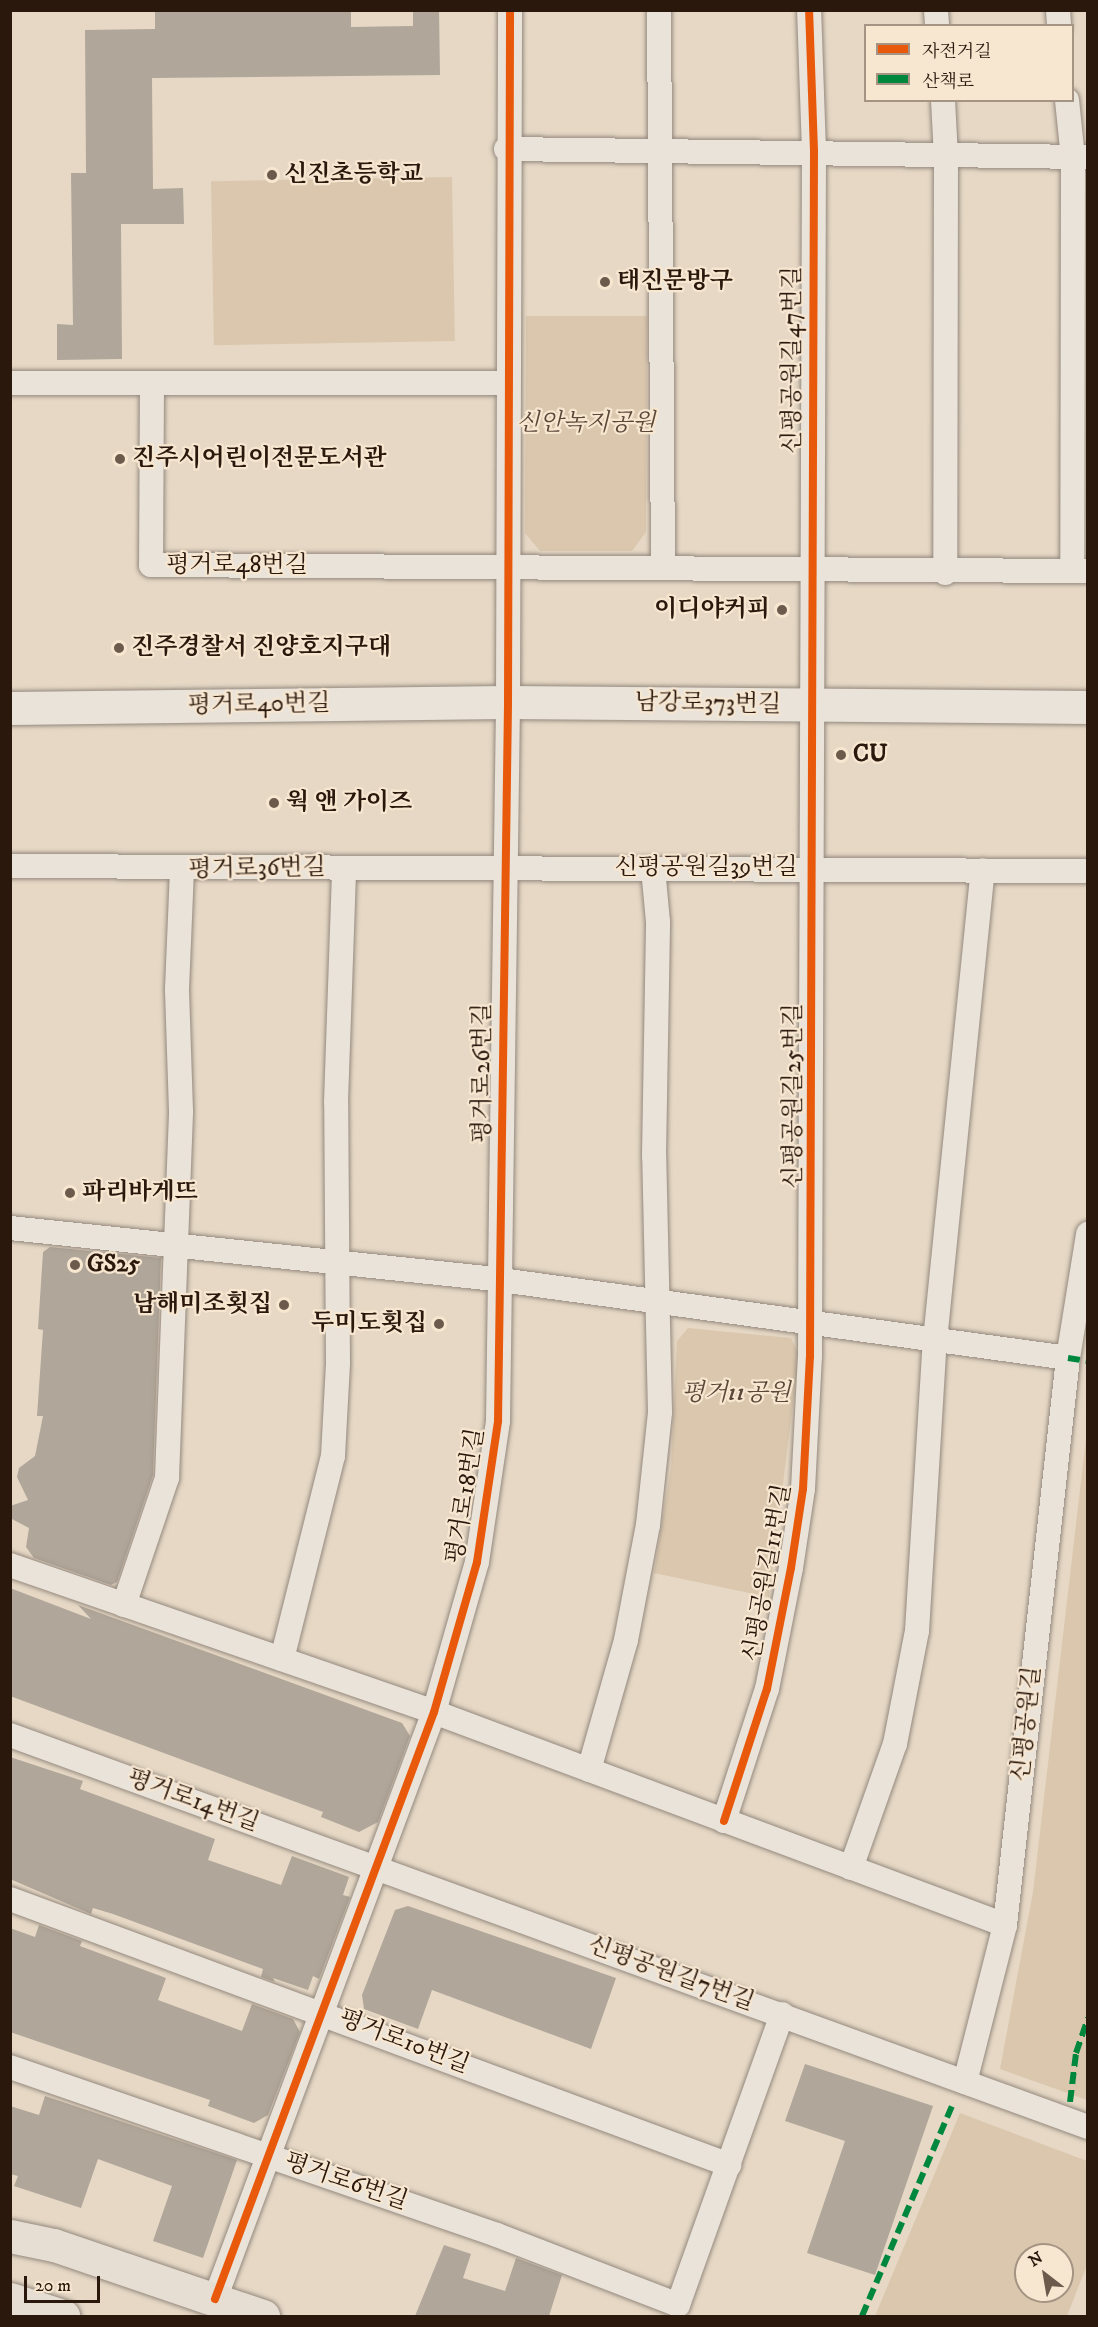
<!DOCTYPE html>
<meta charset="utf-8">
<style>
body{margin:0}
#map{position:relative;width:1098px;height:2327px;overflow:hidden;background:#e6d8c5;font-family:"IM FELL DW Pica","Noto Serif KR",serif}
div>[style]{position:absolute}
.green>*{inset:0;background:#dac7ae;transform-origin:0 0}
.building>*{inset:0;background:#b0a699}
.roads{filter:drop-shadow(0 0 2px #94897e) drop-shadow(0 0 2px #94897e)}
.street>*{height:24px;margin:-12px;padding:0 12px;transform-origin:12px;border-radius:12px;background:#eae3d9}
.secondary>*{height:33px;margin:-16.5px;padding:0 16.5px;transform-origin:16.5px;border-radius:16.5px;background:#eae3d9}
.primary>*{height:33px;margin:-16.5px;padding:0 16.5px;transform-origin:16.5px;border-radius:16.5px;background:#e6ded3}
.quiet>*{height:6px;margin-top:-3px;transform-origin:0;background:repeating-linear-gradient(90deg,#00873e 0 12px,transparent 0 18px)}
.cycleway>*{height:8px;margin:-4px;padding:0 4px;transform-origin:4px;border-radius:4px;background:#e8590c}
.dots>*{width:16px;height:16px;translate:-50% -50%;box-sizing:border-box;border:3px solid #f7e7d1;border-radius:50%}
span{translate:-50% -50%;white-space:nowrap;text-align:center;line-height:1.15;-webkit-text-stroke:4.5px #f7e7d1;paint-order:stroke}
.poi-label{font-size:24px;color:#2a180d;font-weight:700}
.left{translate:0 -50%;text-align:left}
.right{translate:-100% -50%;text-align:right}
.street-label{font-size:24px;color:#2a180d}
.park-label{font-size:24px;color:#5c4838;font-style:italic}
.frame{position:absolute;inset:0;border:12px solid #2a180d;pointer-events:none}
.legend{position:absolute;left:864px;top:24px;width:210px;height:78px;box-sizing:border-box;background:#f7e7d1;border:2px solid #a59483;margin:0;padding:8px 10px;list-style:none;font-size:18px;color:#2a180d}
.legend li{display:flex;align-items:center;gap:12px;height:30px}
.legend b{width:30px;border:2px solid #a59483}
.north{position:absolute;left:1014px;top:2243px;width:60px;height:60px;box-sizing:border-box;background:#f7e7d1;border:2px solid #a59483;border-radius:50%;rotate:329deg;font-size:16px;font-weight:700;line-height:24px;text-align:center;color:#2a180d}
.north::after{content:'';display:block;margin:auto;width:21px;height:27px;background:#6c5b4d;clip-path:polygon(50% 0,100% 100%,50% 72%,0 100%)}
.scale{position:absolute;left:24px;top:2276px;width:76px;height:27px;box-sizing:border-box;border:3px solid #2a180d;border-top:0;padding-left:8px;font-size:18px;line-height:21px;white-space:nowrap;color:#2a180d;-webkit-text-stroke:4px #f7e7d1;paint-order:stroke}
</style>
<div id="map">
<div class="green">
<div style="left:452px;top:177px;width:164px;height:241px;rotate:89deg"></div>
<div style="clip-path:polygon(526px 316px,647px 316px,646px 532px,632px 551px,540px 551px,525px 533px)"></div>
<div style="clip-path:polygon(688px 1328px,791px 1338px,799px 1355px,769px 1597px,654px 1573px,671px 1467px,677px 1341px)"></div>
<div style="clip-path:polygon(1087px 1430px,1087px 2100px,1000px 2069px,1033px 1892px)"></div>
<div style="clip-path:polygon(evenodd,960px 2113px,1087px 2161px,1087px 2265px,1067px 2316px,875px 2316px,960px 2113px,1026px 2255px,1062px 2255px,1062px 2291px,1026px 2291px,1026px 2255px)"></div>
</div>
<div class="building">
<div style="clip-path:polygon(155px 10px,351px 10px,351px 27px,413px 26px,413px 10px,439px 10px,440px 75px,152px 78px,153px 189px,183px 188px,184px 224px,121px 224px,122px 359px,57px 360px,57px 324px,73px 325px,71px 173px,86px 173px,85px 30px,155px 29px)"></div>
<div style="clip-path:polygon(50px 1247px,161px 1258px,153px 1475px,117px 1582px,111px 1585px,34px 1558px,26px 1547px,29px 1528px,10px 1518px,10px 1506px,28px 1500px,17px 1477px,19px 1468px,35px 1456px,43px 1416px,37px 1416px,43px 1330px,38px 1329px,43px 1252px)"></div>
<div style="clip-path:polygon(10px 1588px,91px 1619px,78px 1605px,402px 1723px,410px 1736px,378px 1822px,359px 1832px,321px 1817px,323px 1812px,10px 1696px)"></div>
<div style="clip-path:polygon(10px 1757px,83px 1781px,80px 1789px,215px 1839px,208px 1860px,281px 1885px,292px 1856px,349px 1877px,343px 1895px,350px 1897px,319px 1979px,313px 1976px,308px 1990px,273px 1978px,275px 1982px,261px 1977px,263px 1969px,113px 1914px,93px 1908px,91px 1914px,10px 1879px)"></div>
<div style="clip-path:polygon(408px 1906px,616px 1978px,591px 2049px,432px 1990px,418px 2029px,364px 2009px,362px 1995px,395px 1910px)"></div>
<div style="clip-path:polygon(39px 1925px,82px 1941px,80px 1946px,166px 1978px,158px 2000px,242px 2031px,252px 2004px,293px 2019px,300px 2032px,268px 2115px,254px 2123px,208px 2106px,210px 2100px,10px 2032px,10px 1928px,35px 1937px)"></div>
<div style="clip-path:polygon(805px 2064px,933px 2106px,875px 2275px,807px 2253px,845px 2141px,785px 2121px)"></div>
<div style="clip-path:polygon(45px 2096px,237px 2160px,203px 2258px,153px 2241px,172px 2186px,98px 2159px,81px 2208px,14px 2186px,18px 2176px,10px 2174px,10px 2106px,39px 2115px)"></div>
<div style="clip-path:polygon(444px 2245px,471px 2254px,463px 2278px,505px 2291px,516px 2258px,562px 2275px,549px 2316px,415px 2316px)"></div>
</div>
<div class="roads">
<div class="street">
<div style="left:659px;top:10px;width:557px;rotate:89.59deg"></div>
<div style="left:936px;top:10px;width:16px;rotate:86deg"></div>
<div style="left:1058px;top:10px;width:16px;rotate:86deg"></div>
<div style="left:943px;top:100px;width:57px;rotate:87deg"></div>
<div style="left:946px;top:157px;width:416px;rotate:90.1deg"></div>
<div style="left:1067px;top:100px;width:58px;rotate:84.1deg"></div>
<div style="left:1073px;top:158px;width:413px;rotate:90.1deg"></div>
<div style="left:506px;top:149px;width:582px;rotate:0.79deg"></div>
<div style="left:10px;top:383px;width:496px"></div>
<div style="left:152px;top:383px;width:182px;rotate:90.3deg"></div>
<div style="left:151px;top:565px;width:937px;rotate:0.37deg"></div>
<div style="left:10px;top:866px;width:1078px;rotate:0.27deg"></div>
<div style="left:10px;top:1228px;width:494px;rotate:6deg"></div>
<div style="left:501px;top:1280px;width:572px;rotate:7.83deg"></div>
<div style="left:10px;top:1565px;width:449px;rotate:19.1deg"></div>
<div style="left:434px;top:1712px;width:609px;rotate:20.46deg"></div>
<div style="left:124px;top:1605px;width:134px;rotate:-71.3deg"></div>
<div style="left:167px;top:1478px;width:367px;rotate:-87.8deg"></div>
<div style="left:181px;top:1111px;width:122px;rotate:-91.9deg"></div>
<div style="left:177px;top:989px;width:119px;rotate:-87.6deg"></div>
<div style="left:282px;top:1659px;width:209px;rotate:-75.9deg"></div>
<div style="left:333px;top:1456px;width:93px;rotate:-86.9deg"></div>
<div style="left:338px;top:1363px;width:261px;rotate:-90.4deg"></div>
<div style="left:336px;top:1102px;width:233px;rotate:-88deg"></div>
<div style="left:10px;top:1735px;width:1147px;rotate:19.98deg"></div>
<div style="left:589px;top:1770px;width:135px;rotate:-74.1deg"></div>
<div style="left:626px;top:1640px;width:117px;rotate:-79.2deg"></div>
<div style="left:648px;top:1525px;width:114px;rotate:-83.9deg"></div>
<div style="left:660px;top:1412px;width:256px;rotate:-91.3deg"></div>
<div style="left:654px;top:1156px;width:234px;rotate:-89deg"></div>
<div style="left:658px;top:922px;width:54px;rotate:-95.3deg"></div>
<div style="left:724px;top:1821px;width:139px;rotate:-72deg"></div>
<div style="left:767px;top:1689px;width:123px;rotate:-78.8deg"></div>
<div style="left:791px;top:1568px;width:80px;rotate:-81.4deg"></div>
<div style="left:803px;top:1489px;width:132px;rotate:-87deg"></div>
<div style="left:810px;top:1357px;width:1206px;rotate:-89.81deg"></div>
<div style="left:814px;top:151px;width:141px;rotate:-92deg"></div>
<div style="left:851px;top:1868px;width:132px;rotate:-70.5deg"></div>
<div style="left:895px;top:1744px;width:115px;rotate:-79deg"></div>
<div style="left:917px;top:1631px;width:292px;rotate:-86.5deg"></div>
<div style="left:935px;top:1340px;width:472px;rotate:-84.2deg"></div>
<div style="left:10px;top:1899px;width:767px;rotate:20.3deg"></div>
<div style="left:10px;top:2067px;width:515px;rotate:19.03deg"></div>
<div style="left:497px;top:2235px;width:194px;rotate:21.1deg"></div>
<div style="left:678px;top:2305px;width:309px;rotate:-70.3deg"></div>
<div style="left:965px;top:2082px;width:162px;rotate:-75.7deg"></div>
<div style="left:1005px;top:1925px;width:570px;rotate:-83.66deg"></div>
<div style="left:1068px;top:1358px;width:126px;rotate:-80.8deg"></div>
<div style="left:215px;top:2299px;width:627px;rotate:-69.54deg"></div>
<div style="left:434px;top:1712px;width:156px;rotate:-74deg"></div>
<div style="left:477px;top:1562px;width:143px;rotate:-81.5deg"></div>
<div style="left:498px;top:1421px;width:719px;rotate:-89.2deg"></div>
<div style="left:508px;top:702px;width:692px;rotate:-89.83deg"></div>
</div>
<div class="secondary">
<div style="left:10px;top:708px;width:498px;rotate:-0.7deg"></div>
<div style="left:508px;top:702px;width:580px;rotate:0.49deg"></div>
</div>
<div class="primary">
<div style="left:10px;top:2236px;width:45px;rotate:11.6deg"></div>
<div style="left:54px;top:2245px;width:221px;rotate:18.8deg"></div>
<div style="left:10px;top:2299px;width:56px;rotate:17.8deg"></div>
</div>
</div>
<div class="quiet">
<div style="left:1068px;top:1358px;width:20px;rotate:9deg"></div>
<div style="left:1070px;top:2102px;width:49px;rotate:-83deg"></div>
<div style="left:1076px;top:2053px;width:37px;rotate:-71deg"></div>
<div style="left:862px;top:2316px;width:231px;rotate:-66.8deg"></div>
</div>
<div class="cycleway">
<div style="left:724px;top:1821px;width:139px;rotate:-72deg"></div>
<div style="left:767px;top:1689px;width:123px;rotate:-78.8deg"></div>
<div style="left:791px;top:1568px;width:80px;rotate:-81.4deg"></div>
<div style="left:803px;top:1489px;width:132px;rotate:-87deg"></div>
<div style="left:810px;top:1357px;width:1206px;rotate:-89.81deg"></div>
<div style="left:814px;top:151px;width:141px;rotate:-92deg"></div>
<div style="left:215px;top:2299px;width:627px;rotate:-69.54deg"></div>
<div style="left:434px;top:1712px;width:156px;rotate:-74deg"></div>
<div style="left:477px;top:1562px;width:143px;rotate:-81.5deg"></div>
<div style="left:498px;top:1421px;width:719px;rotate:-89.2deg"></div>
<div style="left:508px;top:702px;width:692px;rotate:-89.83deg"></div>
</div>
<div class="dots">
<div style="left:272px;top:175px;background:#6c5b4d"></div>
<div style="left:605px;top:282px;background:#6c5b4d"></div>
<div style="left:120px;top:459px;background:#6c5b4d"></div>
<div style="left:782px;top:610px;background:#6c5b4d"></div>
<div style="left:119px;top:648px;background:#6c5b4d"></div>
<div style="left:841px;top:755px;background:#6c5b4d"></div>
<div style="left:274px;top:803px;background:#6c5b4d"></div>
<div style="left:70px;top:1193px;background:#6c5b4d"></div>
<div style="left:75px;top:1265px;background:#6c5b4d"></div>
<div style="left:284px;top:1305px;background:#6c5b4d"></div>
<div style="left:439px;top:1324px;background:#6c5b4d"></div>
</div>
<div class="poi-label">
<span class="left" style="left:284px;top:175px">신진초등학교</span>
<span class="left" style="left:617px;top:282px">태진문방구</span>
<span class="left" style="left:132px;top:459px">진주시어린이전문도서관</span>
<span class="right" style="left:770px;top:610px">이디야커피</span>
<span class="left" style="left:131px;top:648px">진주경찰서 진양호지구대</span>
<span class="left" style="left:853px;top:755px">CU</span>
<span class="left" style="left:286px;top:803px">웍 앤 가이즈</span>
<span class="left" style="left:82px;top:1193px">파리바게뜨</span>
<span class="left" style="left:87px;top:1265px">GS25</span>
<span class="right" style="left:272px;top:1305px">남해미조횟집</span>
<span class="right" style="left:427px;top:1324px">두미도횟집</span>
</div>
<div class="street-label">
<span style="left:793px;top:360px;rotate:-90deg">신평공원길47번길</span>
<span style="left:237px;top:566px">평거로48번길</span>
<span style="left:708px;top:704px;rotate:1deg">남강로373번길</span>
<span style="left:259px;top:705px;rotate:-1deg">평거로40번길</span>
<span style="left:706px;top:868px">신평공원길39번길</span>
<span style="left:257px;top:869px;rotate:-1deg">평거로36번길</span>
<span style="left:483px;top:1073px;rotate:-90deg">평거로26번길</span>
<span style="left:794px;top:1096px;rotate:-90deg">신평공원길25번길</span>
<span style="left:466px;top:1496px;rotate:-81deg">평거로18번길</span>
<span style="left:768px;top:1573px;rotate:-80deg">신평공원길11번길</span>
<span style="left:1027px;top:1724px;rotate:-84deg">신평공원길</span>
<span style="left:193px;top:1801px;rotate:20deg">평거로14번길</span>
<span style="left:671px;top:1974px;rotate:20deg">신평공원길7번길</span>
<span style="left:404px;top:2042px;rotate:21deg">평거로10번길</span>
<span style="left:346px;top:2182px;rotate:19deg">평거로6번길</span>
</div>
<div class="park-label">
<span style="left:586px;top:424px">신안녹지공원</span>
<span style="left:736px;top:1394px">평거11공원</span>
</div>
<div class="frame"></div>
<ul class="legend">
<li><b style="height:8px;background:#e8590c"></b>자전거길</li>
<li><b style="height:8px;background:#00873e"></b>산책로</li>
</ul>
<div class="north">N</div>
<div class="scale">20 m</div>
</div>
